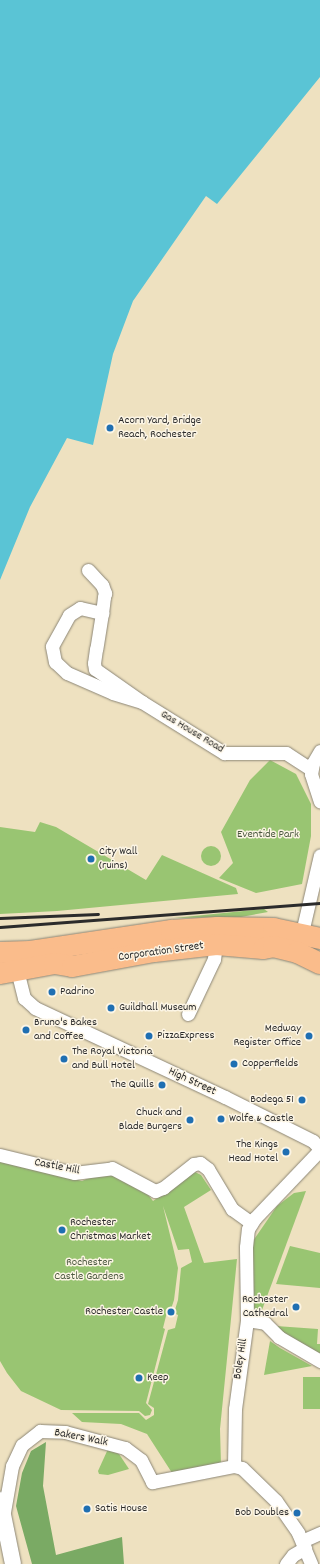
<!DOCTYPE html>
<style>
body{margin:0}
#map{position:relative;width:320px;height:1564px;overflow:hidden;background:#eee1c0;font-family:Dekko,sans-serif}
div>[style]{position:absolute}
.green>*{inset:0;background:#99c572;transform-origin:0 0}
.round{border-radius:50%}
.forest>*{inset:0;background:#7aaa64}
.water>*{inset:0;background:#5ac4d5}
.roads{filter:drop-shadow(0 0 1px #8c8676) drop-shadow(0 0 1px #8c8676)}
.minor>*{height:13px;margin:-6.5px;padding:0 6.5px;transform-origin:6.5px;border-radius:6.5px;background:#fff}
.tertiary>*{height:16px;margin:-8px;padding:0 8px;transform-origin:8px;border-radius:8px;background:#fff}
.primary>*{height:21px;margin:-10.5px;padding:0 10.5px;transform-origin:10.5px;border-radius:10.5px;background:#fabc8b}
.rail>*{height:3px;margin:-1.5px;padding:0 1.5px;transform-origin:1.5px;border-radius:1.5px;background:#2b2b2b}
.dots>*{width:11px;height:11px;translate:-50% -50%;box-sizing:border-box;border:2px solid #fcf5e5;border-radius:50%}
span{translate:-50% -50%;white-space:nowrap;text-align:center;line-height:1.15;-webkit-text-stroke:3px #fcf5e5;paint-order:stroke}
.poi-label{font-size:12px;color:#2b2b2b}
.left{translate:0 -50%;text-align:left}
.right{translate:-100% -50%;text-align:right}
.street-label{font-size:12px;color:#2b2b2b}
.park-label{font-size:12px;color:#4c5940}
</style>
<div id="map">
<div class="green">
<div style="clip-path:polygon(270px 760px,296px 774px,311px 804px,311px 836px,302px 884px,256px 893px,219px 878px,233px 863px,221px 832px,250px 780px)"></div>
<div style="clip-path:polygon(40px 822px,56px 827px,146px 880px,162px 855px,236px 888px,238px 894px,57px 911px,0 914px,0 827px,35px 832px)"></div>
<div class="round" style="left:201px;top:846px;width:20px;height:20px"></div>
<div style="clip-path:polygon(264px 909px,268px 912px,241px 917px,174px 918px)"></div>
<div style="clip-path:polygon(0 1161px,82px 1181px,102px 1172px,109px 1172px,146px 1192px,153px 1201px,195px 1172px,201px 1175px,211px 1190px,184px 1207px,204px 1263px,237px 1259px,220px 1429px,221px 1465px,174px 1476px,147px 1434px,121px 1424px,82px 1422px,72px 1413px,139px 1413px,146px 1420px,154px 1415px,154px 1408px,148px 1404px,168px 1330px,175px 1328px,178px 1315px,174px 1313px,178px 1300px,181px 1268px,192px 1262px,189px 1249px,178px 1250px,163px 1206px,178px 1268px,174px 1300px,171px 1309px,168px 1308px,163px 1328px,165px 1329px,146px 1403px,152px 1410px,150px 1415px,145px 1416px,139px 1411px,61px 1410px,21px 1391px,7px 1373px,0 1361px)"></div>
<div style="clip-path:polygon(306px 1191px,262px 1310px,255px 1313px,253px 1310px,251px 1244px,277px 1206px,294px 1193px)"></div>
<div style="clip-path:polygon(290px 1246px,320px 1253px,320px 1288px,276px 1284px)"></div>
<div style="clip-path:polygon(276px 1326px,318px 1329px,317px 1344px,320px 1344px,320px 1355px,285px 1337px)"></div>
<div style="clip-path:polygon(270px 1341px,280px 1348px,312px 1366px,264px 1375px)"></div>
<div style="left:303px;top:1377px;width:17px;height:32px"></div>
<div style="clip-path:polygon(108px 1449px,119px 1454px,129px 1469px,108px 1475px,99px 1474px,98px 1471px)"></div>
</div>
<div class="forest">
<div style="clip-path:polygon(46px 1442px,43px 1486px,56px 1555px,122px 1537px,124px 1564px,32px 1564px,16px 1506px,22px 1473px,31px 1451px)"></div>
</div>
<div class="water">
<div style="clip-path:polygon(0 0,320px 0,320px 77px,217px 204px,206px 196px,133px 301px,113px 354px,93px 445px,67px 438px,30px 507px,0 580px)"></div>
</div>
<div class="roads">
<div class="minor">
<div style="left:88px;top:570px;width:21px;rotate:47deg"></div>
<div style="left:102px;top:585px;width:9px;rotate:69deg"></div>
<div style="left:105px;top:593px;width:4px;rotate:104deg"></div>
<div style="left:104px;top:597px;width:16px;rotate:97deg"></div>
<div style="left:102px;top:613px;width:36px;rotate:99deg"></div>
<div style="left:96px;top:649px;width:14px;rotate:98deg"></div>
<div style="left:94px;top:663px;width:6px;rotate:81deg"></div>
<div style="left:95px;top:669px;width:57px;rotate:35.1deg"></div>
<div style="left:142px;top:702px;width:30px;rotate:-163deg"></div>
<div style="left:113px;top:693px;width:50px;rotate:-156.5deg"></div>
<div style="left:67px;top:673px;width:16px;rotate:-137deg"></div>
<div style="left:55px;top:662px;width:16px;rotate:-101deg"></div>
<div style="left:52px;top:646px;width:35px;rotate:-61deg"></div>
<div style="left:69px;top:615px;width:13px;rotate:-32deg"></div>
<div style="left:80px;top:608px;width:23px;rotate:13deg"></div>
<div style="left:142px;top:702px;width:97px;rotate:31.9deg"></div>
<div style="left:224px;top:753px;width:62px"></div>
<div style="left:286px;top:753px;width:30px;rotate:33deg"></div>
<div style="left:320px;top:751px;width:14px;rotate:120deg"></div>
<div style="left:313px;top:763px;width:11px;rotate:100deg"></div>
<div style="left:311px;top:774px;width:29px;rotate:72deg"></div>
<div style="left:300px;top:941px;width:88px;rotate:-76.9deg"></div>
<div style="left:17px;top:970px;width:29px;rotate:76deg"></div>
<div style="left:24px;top:998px;width:15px;rotate:42deg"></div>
<div style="left:35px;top:1008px;width:210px;rotate:25.1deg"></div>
<div style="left:225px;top:1097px;width:98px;rotate:26.6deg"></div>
<div style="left:313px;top:1141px;width:11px;rotate:49deg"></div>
<div style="left:188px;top:1014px;width:61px;rotate:-64.7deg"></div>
<div style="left:214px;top:959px;width:15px;rotate:-82deg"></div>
<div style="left:0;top:1155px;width:76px;rotate:13.7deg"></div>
<div style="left:74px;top:1173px;width:38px;rotate:-7deg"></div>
<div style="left:112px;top:1168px;width:49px;rotate:28.1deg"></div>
<div style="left:155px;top:1191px;width:9px;rotate:-21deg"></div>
<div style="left:163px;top:1188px;width:39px;rotate:-38deg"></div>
<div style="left:194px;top:1164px;width:6px;rotate:-9deg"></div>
<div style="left:200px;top:1163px;width:10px;rotate:37deg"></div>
<div style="left:208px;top:1169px;width:47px;rotate:59deg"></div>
<div style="left:232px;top:1209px;width:24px;rotate:36deg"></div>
<div style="left:247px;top:1320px;width:18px;rotate:9deg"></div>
<div style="left:265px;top:1323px;width:20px;rotate:45deg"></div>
<div style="left:279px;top:1337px;width:48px;rotate:30.3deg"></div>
<div style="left:234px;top:1466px;width:57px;rotate:-89deg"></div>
<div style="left:235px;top:1409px;width:90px;rotate:-82.3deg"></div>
<div style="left:247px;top:1320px;width:73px;rotate:-90.8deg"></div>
<div style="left:246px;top:1247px;width:18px;rotate:-84deg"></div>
<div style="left:248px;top:1229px;width:13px;rotate:-58deg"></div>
<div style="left:255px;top:1218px;width:94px;rotate:-46.3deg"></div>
<div style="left:234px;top:1466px;width:8px;rotate:14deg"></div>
<div style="left:242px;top:1468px;width:47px;rotate:44.1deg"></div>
<div style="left:276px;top:1501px;width:39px;rotate:55deg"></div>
<div style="left:298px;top:1533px;width:34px;rotate:67deg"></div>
<div style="left:4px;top:1512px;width:47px;rotate:-80.1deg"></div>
<div style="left:12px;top:1466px;width:23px;rotate:-65deg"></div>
<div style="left:22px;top:1445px;width:23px;rotate:-38deg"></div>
<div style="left:40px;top:1431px;width:25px;rotate:2deg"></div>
<div style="left:65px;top:1432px;width:62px;rotate:14.9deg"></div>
<div style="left:125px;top:1448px;width:20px;rotate:37deg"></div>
<div style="left:141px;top:1460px;width:25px;rotate:63deg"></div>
<div style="left:152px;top:1482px;width:84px;rotate:-11deg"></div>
<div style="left:302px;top:1541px;width:20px;rotate:-24deg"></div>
<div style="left:286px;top:1564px;width:11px;rotate:-52deg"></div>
<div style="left:293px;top:1555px;width:14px;rotate:-30deg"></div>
</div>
<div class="tertiary">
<div style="left:0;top:1500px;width:65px;rotate:78.5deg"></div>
</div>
<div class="primary">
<div style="left:0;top:952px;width:30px;rotate:-2deg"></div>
<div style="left:30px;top:951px;width:143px;rotate:-8.5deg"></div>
<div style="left:171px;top:930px;width:46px;rotate:-3.7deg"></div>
<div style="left:217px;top:927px;width:56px;rotate:1deg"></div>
<div style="left:273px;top:928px;width:48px;rotate:12deg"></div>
<div style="left:0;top:973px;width:55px;rotate:-10.5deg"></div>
<div style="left:54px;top:963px;width:18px;rotate:9deg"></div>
<div style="left:72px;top:966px;width:83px;rotate:-10.4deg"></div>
<div style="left:154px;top:951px;width:62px;rotate:-6.4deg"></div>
<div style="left:216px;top:944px;width:47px;rotate:4.9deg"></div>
<div style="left:263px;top:948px;width:10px;rotate:-11deg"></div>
<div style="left:273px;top:946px;width:25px;rotate:14deg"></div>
<div style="left:297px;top:952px;width:25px;rotate:26deg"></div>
</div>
</div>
<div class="rail">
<div style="left:0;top:918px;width:98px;rotate:-2.3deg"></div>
<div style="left:0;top:927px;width:321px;rotate:-4.3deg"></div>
</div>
<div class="dots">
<div style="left:110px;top:428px;background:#1f6fb2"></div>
<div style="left:91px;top:859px;background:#1f6fb2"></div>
<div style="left:52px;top:992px;background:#1f6fb2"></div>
<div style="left:111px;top:1008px;background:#1f6fb2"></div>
<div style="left:26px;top:1030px;background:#1f6fb2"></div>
<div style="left:149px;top:1036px;background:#1f6fb2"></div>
<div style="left:309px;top:1036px;background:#1f6fb2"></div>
<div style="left:64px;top:1059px;background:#1f6fb2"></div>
<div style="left:234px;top:1064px;background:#1f6fb2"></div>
<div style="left:162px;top:1085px;background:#1f6fb2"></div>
<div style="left:302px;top:1100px;background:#1f6fb2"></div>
<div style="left:221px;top:1119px;background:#1f6fb2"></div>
<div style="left:190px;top:1120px;background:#1f6fb2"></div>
<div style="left:286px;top:1152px;background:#1f6fb2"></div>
<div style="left:62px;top:1230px;background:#1f6fb2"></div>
<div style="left:296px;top:1307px;background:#1f6fb2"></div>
<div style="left:171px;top:1312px;background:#1f6fb2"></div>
<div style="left:139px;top:1378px;background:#1f6fb2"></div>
<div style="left:87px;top:1509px;background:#1f6fb2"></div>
<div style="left:297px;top:1513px;background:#1f6fb2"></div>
</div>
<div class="poi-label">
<span class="left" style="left:118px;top:428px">Acorn Yard, Bridge<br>Reach, Rochester</span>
<span class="left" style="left:99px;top:859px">City Wall<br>(ruins)</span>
<span class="left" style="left:60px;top:992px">Padrino</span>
<span class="left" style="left:119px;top:1008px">Guildhall Museum</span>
<span class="left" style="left:34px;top:1030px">Bruno's Bakes<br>and Coffee</span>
<span class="right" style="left:301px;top:1036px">Medway<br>Register Office</span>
<span class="left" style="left:157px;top:1036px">PizzaExpress</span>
<span class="left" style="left:72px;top:1059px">The Royal Victoria<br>and Bull Hotel</span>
<span class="left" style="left:242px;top:1064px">Copperfields</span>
<span class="right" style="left:154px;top:1085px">The Quills</span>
<span class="right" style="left:294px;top:1100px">Bodega 51</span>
<span class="right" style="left:182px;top:1120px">Chuck and<br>Blade Burgers</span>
<span class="left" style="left:229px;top:1119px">Wolfe &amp; Castle</span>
<span class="right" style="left:278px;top:1152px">The Kings<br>Head Hotel</span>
<span class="left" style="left:70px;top:1230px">Rochester<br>Christmas Market</span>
<span class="right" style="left:288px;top:1307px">Rochester<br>Cathedral</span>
<span class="right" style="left:163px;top:1312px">Rochester Castle</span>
<span class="left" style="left:147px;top:1378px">Keep</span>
<span class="left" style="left:95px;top:1509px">Satis House</span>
<span class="right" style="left:289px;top:1513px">Bob Doubles</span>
</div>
<div class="street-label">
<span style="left:192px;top:732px;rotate:31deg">Gas House Road</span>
<span style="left:161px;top:952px;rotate:-8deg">Corporation Street</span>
<span style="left:192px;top:1082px;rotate:25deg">High Street</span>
<span style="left:57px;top:1167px;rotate:11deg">Castle Hill</span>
<span style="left:241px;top:1359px;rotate:-81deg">Boley Hill</span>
<span style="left:81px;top:1438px;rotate:11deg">Bakers Walk</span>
</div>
<div class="park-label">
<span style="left:268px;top:835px">Eventide Park</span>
<span style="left:89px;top:1270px">Rochester<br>Castle Gardens</span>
</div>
</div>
